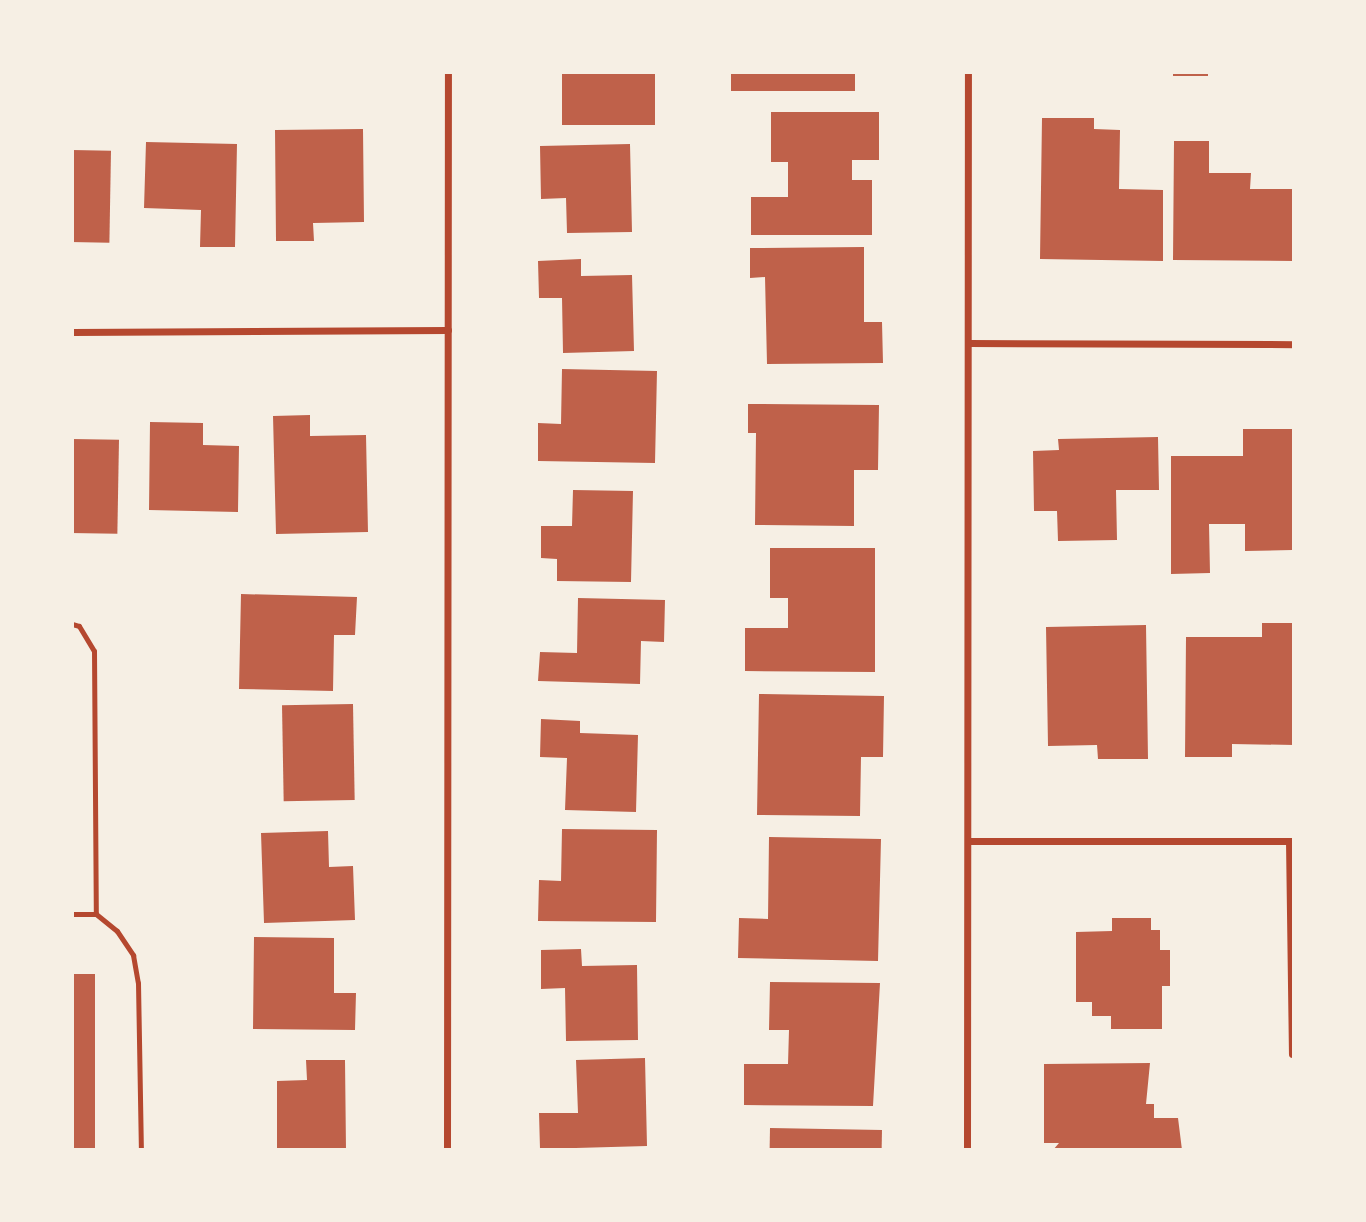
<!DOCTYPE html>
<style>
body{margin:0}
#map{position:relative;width:1366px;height:1222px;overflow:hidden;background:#f6efe4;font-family:"Open Sans",sans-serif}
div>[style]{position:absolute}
.building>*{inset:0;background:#bf614a;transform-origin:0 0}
.service>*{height:5px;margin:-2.5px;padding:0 2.5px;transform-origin:2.5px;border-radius:2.5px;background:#b5482f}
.minor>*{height:7px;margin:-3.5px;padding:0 3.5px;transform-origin:3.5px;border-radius:3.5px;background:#b5482f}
span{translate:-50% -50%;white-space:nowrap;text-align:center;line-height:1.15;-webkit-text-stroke:5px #f6efe4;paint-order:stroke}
.frame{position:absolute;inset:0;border:74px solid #f6efe4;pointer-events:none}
</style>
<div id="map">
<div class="building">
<div style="left:562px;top:72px;width:93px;height:53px"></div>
<div style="left:731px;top:72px;width:124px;height:19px"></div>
<div style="left:1173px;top:72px;width:35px;height:4px"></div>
<div style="clip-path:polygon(771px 112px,879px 112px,879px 160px,852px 160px,852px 180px,872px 180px,872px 235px,751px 235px,751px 197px,788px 197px,788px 162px,771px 162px)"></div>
<div style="clip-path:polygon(1042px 118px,1094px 118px,1094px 129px,1120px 130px,1119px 189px,1163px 190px,1163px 261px,1040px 259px)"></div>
<div style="clip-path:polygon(363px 129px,364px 222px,313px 223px,314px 241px,276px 241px,275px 130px)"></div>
<div style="clip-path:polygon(1174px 141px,1209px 141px,1209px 173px,1251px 173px,1250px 189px,1294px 189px,1294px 261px,1173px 260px)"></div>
<div style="clip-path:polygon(146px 142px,237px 144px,235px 247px,200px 247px,201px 210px,144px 208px)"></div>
<div style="clip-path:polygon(630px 144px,632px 232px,567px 233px,566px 198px,541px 199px,540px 146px)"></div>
<div style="left:72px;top:150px;width:39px;height:92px;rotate:1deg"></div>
<div style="clip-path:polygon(864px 247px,864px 322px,882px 322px,883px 363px,767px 364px,765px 277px,750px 278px,750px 248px)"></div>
<div style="clip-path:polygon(581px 259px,581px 276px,632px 275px,634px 351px,563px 353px,562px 298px,539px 298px,538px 261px)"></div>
<div style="clip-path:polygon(562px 369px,657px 371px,655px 463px,538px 461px,538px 423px,561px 424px)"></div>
<div style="clip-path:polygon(748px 404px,879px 405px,878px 470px,854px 470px,854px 526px,755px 525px,756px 433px,748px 433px)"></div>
<div style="clip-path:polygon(310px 415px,310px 436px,366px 435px,368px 532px,276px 534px,273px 416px)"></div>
<div style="clip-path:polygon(150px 422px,203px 423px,203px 445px,239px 446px,238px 512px,149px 510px)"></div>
<div style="clip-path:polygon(1243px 429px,1292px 429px,1292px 550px,1245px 551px,1245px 524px,1209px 524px,1210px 573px,1171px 574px,1171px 456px,1243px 456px)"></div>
<div style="clip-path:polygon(1158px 437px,1159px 490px,1116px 490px,1117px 540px,1058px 541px,1057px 511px,1034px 511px,1033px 451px,1059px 450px,1058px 439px)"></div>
<div style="left:72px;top:439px;width:47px;height:94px;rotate:1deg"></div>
<div style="clip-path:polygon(573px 490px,633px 491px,631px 582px,557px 581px,557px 559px,541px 558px,541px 526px,572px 526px)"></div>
<div style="clip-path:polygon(770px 548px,875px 548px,875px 672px,745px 671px,745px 628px,788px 628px,788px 598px,770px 598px)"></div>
<div style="clip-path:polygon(241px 594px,357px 597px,355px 635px,334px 635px,333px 691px,239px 689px)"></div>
<div style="clip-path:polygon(578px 598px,665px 600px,664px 642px,641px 641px,640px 684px,538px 681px,540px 652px,577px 653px)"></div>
<div style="clip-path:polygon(1262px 623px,1294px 623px,1294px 745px,1232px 744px,1232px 757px,1185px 757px,1186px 637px,1262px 637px)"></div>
<div style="clip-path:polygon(1146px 625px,1148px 759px,1098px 759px,1097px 745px,1048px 746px,1046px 627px)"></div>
<div style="clip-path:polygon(759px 694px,884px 696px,883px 757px,861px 757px,860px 816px,757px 815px)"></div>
<div style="left:353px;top:704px;width:96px;height:71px;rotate:89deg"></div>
<div style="clip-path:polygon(541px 719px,580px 721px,580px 733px,638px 735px,636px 812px,565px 810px,567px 758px,540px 757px)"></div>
<div style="clip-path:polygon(562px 829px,657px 830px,656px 922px,538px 921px,539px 880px,561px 881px)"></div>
<div style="clip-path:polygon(328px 831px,329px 867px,353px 866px,355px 920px,264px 923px,261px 833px)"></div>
<div style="clip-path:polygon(769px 837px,881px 839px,878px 961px,738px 958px,739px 918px,768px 919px)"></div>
<div style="clip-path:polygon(1112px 918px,1151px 918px,1151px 930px,1160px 930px,1160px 950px,1170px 950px,1170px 986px,1162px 986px,1162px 1029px,1111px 1029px,1111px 1016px,1092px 1016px,1092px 1002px,1076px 1002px,1076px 932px,1112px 931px)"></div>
<div style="clip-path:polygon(254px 937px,334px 938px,334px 993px,356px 993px,355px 1030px,253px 1029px)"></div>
<div style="clip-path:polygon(581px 949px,582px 966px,637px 965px,638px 1040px,566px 1041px,565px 988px,541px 989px,541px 950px)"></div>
<div style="left:72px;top:974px;width:23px;height:176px"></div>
<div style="clip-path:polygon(770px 982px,880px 983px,873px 1106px,744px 1105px,744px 1064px,788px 1064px,789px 1030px,769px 1030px)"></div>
<div style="clip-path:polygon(645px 1058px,647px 1146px,540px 1149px,539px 1113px,578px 1113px,576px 1060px)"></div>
<div style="clip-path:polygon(306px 1060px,345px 1060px,346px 1150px,277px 1150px,277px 1081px,307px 1080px)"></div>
<div style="clip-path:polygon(1150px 1063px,1146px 1104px,1154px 1104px,1154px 1118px,1178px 1118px,1182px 1150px,1053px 1150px,1059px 1143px,1044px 1143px,1044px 1064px)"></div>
<div style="left:770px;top:1128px;width:112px;height:22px;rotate:1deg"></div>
</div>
<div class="service">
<div style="left:72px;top:624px;width:7px;rotate:16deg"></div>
<div style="left:79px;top:626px;width:29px;rotate:59deg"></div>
<div style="left:94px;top:651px;width:263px;rotate:89.6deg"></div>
<div style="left:72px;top:914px;width:24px"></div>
<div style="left:96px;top:914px;width:27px;rotate:39deg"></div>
<div style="left:117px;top:931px;width:29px;rotate:56deg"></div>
<div style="left:133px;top:955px;width:28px;rotate:80deg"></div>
<div style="left:138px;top:983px;width:167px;rotate:89deg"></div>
</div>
<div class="minor">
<div style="left:72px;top:332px;width:376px;rotate:-0.3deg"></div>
<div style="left:969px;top:343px;width:325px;rotate:0.2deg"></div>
<div style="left:970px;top:841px;width:324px"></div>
<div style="left:1289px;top:841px;width:213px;rotate:89.2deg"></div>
<div style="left:447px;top:1150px;width:1078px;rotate:-89.95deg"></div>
<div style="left:967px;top:1150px;width:1078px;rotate:-89.95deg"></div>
</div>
<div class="frame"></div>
</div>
